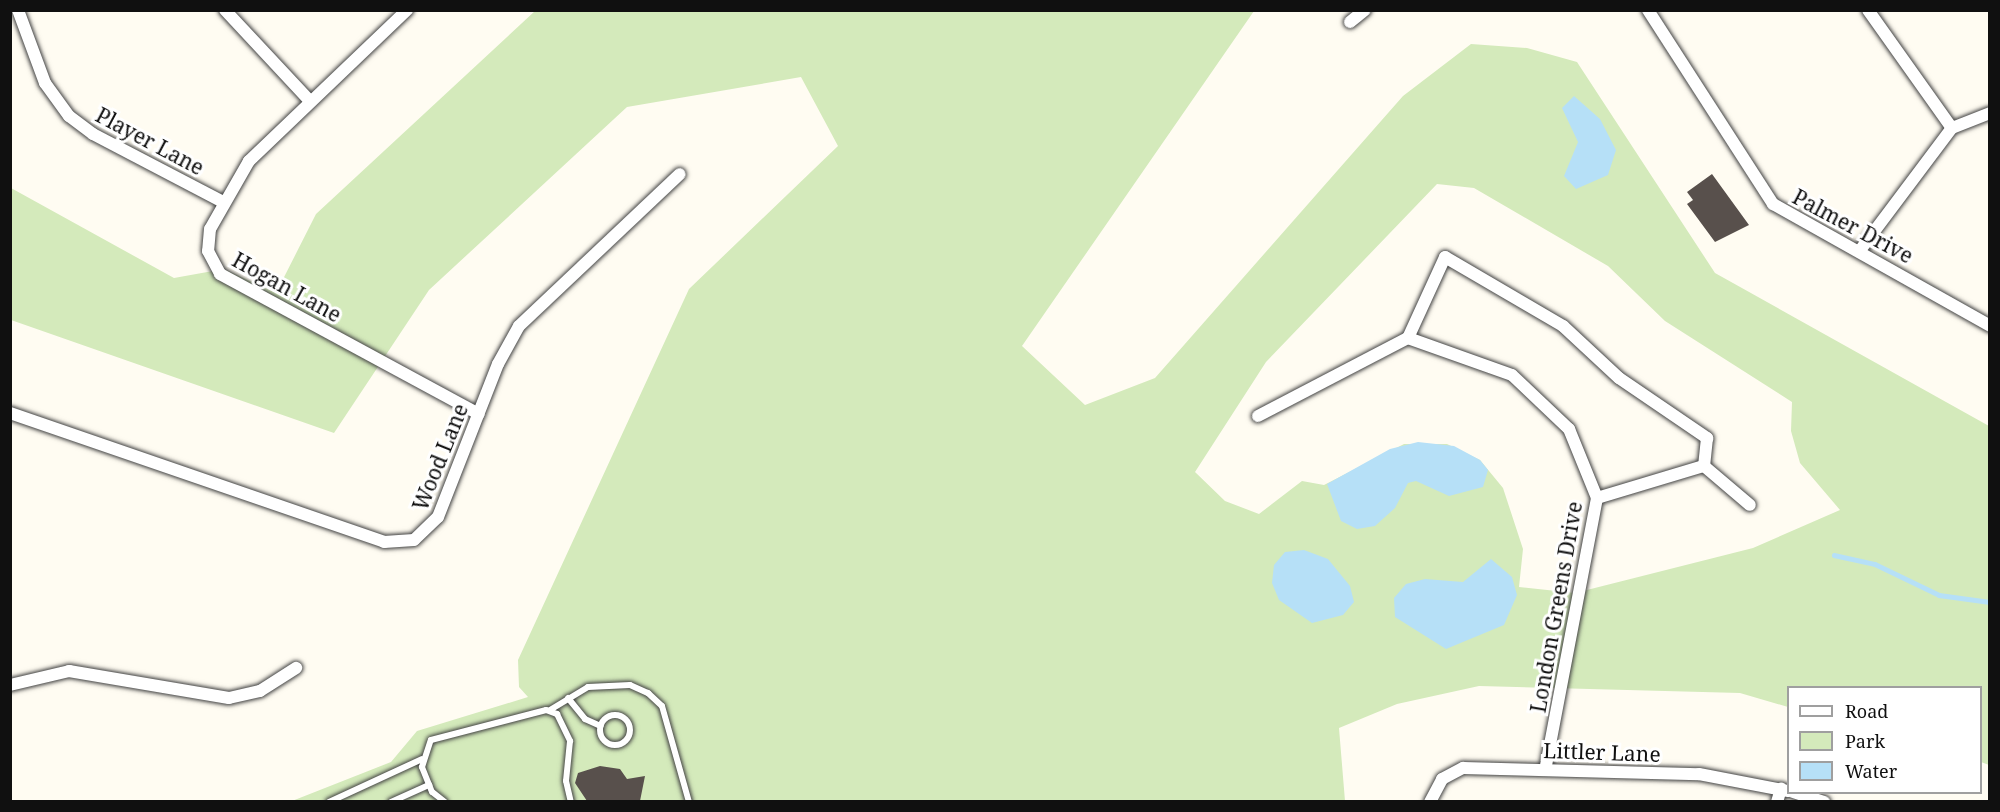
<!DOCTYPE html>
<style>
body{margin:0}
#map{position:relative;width:2000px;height:812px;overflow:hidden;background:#fffcf2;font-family:"Noto Serif",serif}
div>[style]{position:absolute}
.green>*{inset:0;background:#d4eabb}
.water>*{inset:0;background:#b6e0f7}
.stream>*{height:4.5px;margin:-2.25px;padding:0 2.25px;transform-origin:2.25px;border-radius:2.25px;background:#b6e0f7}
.building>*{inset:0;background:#58504c}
.roads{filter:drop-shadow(0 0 2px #434343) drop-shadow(0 0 2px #434343)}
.service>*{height:6px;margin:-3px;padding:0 3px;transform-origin:3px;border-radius:3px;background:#fff}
.service>.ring{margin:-3px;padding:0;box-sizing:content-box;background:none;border:6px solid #fff;border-radius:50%}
.minor>*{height:12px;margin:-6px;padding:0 6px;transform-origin:6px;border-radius:6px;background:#fff}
span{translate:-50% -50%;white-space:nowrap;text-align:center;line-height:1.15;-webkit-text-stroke:6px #fff;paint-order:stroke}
.street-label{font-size:21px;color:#101010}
.frame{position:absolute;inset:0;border:12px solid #101010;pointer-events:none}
.legend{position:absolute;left:1787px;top:686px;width:195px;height:108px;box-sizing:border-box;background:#fff;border:2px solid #9f9f9f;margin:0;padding:8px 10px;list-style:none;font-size:18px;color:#101010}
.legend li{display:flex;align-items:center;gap:12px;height:30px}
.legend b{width:30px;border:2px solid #9f9f9f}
</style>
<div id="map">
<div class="green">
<div style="clip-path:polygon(evenodd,535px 11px,1254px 11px,1022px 346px,1085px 405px,1155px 378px,1403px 96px,1471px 44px,1527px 48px,1577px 62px,1715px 273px,1989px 426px,1989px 765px,1981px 762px,1980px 688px,1788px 688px,1788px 707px,1740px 693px,1479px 686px,1397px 704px,1339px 728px,1345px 801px,292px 801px,391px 762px,417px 731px,528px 697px,519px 687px,518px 660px,689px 289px,838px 146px,801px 77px,627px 107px,429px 290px,334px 433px,11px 320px,11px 188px,174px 278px,224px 269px,276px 293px,316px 214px,535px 11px,1437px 184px,1474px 188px,1608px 266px,1665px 321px,1792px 402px,1791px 431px,1800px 463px,1840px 510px,1753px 548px,1575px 593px,1519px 587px,1523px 549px,1503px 488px,1480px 460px,1447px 444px,1404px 444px,1324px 485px,1302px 481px,1259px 514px,1225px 501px,1195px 472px,1266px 362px,1437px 184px)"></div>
</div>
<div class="water">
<div style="clip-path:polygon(1574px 96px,1600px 119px,1616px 150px,1608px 175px,1576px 189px,1564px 176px,1578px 142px,1562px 108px)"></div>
<div style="clip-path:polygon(1418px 442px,1454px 446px,1480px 460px,1488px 470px,1483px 487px,1449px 496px,1416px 481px,1408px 483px,1395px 508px,1375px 526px,1357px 529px,1341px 521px,1327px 484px,1390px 449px)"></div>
<div style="clip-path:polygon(1304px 550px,1328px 559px,1350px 586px,1354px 602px,1343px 615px,1312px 623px,1279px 600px,1272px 583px,1274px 565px,1285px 552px)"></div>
<div style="clip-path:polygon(1491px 559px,1512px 577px,1517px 595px,1504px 625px,1446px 649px,1395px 617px,1394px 598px,1406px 584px,1425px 579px,1463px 582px)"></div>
</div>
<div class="stream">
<div style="left:1834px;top:555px;width:42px;rotate:12.4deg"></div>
<div style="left:1875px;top:564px;width:71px;rotate:25.8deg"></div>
<div style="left:1939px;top:595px;width:51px;rotate:7.8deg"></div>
</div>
<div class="building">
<div style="clip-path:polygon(1712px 174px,1749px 225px,1715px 242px,1687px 204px,1693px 200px,1687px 192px)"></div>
<div style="clip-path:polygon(600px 766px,620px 769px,627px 779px,645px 776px,640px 801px,587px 801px,575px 783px,578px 773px)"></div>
</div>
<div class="roads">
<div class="service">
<div style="left:568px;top:698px;width:27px;rotate:51deg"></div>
<div style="left:585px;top:719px;width:17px;rotate:24deg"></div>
<div style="left:550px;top:710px;width:44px;rotate:-31.2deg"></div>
<div style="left:588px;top:687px;width:42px;rotate:-2.7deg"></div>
<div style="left:630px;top:685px;width:20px;rotate:24deg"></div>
<div style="left:648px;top:693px;width:19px;rotate:43deg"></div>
<div style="left:662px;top:706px;width:100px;rotate:74.3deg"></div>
<div class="ring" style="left:600px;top:715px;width:24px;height:24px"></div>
<div style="left:329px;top:802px;width:102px;rotate:-24.8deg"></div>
<div style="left:391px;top:802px;width:42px;rotate:-24.1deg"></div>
<div style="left:445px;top:802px;width:16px;rotate:-142deg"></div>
<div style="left:432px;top:792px;width:27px;rotate:-112deg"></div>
<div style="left:422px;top:767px;width:28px;rotate:-72deg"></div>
<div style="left:431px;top:740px;width:119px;rotate:-14.6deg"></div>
<div style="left:546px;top:710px;width:12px;rotate:20deg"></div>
<div style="left:557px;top:714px;width:30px;rotate:64deg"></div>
<div style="left:570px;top:741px;width:40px;rotate:95.7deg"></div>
<div style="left:566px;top:781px;width:22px;rotate:77deg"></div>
</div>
<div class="minor">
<div style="left:18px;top:10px;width:78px;rotate:69.7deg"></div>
<div style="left:45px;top:83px;width:41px;rotate:54deg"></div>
<div style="left:69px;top:116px;width:30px;rotate:37deg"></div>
<div style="left:93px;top:134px;width:147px;rotate:27.6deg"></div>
<div style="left:225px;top:10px;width:125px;rotate:47deg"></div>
<div style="left:407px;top:10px;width:219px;rotate:136.3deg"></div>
<div style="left:249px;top:161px;width:78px;rotate:119.8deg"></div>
<div style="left:210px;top:229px;width:22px;rotate:95deg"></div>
<div style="left:208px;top:251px;width:26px;rotate:62deg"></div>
<div style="left:220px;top:274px;width:294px;rotate:28.4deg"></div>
<div style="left:1648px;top:10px;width:231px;rotate:57.2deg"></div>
<div style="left:1773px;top:204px;width:249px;rotate:29.3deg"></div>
<div style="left:1868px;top:10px;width:145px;rotate:54.6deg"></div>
<div style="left:1350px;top:22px;width:19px;rotate:-39deg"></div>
<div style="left:1861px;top:249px;width:151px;rotate:-53.1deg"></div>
<div style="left:1952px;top:128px;width:41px;rotate:-21.5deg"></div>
<div style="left:1408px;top:338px;width:110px;rotate:19.6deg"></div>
<div style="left:1512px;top:375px;width:79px;rotate:43.5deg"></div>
<div style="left:1569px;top:429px;width:74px;rotate:67.9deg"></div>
<div style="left:1597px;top:498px;width:277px;rotate:100.8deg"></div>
<div style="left:1408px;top:338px;width:89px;rotate:-65.4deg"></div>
<div style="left:1445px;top:257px;width:137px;rotate:30.3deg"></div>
<div style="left:1563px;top:326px;width:76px;rotate:42.9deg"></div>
<div style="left:1619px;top:378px;width:107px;rotate:34.3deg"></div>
<div style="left:1707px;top:438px;width:28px;rotate:96deg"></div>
<div style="left:10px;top:413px;width:396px;rotate:19deg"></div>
<div style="left:384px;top:542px;width:30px;rotate:-4deg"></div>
<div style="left:414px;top:540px;width:33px;rotate:-44deg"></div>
<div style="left:438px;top:517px;width:164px;rotate:-68.6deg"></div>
<div style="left:498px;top:364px;width:43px;rotate:-61.1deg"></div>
<div style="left:519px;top:326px;width:221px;rotate:-43.4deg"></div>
<div style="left:1258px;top:416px;width:169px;rotate:-27.5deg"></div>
<div style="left:1704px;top:466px;width:60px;rotate:40.3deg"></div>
<div style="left:1597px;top:498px;width:112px;rotate:-16.7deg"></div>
<div style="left:10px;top:685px;width:61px;rotate:-13.3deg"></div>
<div style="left:69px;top:671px;width:162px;rotate:9.6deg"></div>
<div style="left:229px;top:698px;width:32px;rotate:-13deg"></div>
<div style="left:260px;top:691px;width:43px;rotate:-32.6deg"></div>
<div style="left:1793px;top:792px;width:33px;rotate:18deg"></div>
<div style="left:1430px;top:802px;width:26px;rotate:-62deg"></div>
<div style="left:1442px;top:779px;width:24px;rotate:-28deg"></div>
<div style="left:1463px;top:768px;width:236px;rotate:1.5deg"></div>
<div style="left:1699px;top:774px;width:91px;rotate:10.8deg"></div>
<div style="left:1777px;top:802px;width:14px;rotate:-73deg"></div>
</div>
</div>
<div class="street-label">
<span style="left:150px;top:141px;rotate:28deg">Player Lane</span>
<span style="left:1853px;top:226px;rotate:28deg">Palmer Drive</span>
<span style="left:287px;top:287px;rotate:29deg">Hogan Lane</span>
<span style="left:440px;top:457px;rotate:-68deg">Wood Lane</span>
<span style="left:1556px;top:607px;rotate:-80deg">London Greens Drive</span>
<span style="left:1602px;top:752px;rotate:2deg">Littler Lane</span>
</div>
<div class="frame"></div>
<ul class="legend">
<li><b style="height:8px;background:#fff"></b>Road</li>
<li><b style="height:16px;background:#d4eabb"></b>Park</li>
<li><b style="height:16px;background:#b6e0f7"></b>Water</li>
</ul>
</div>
